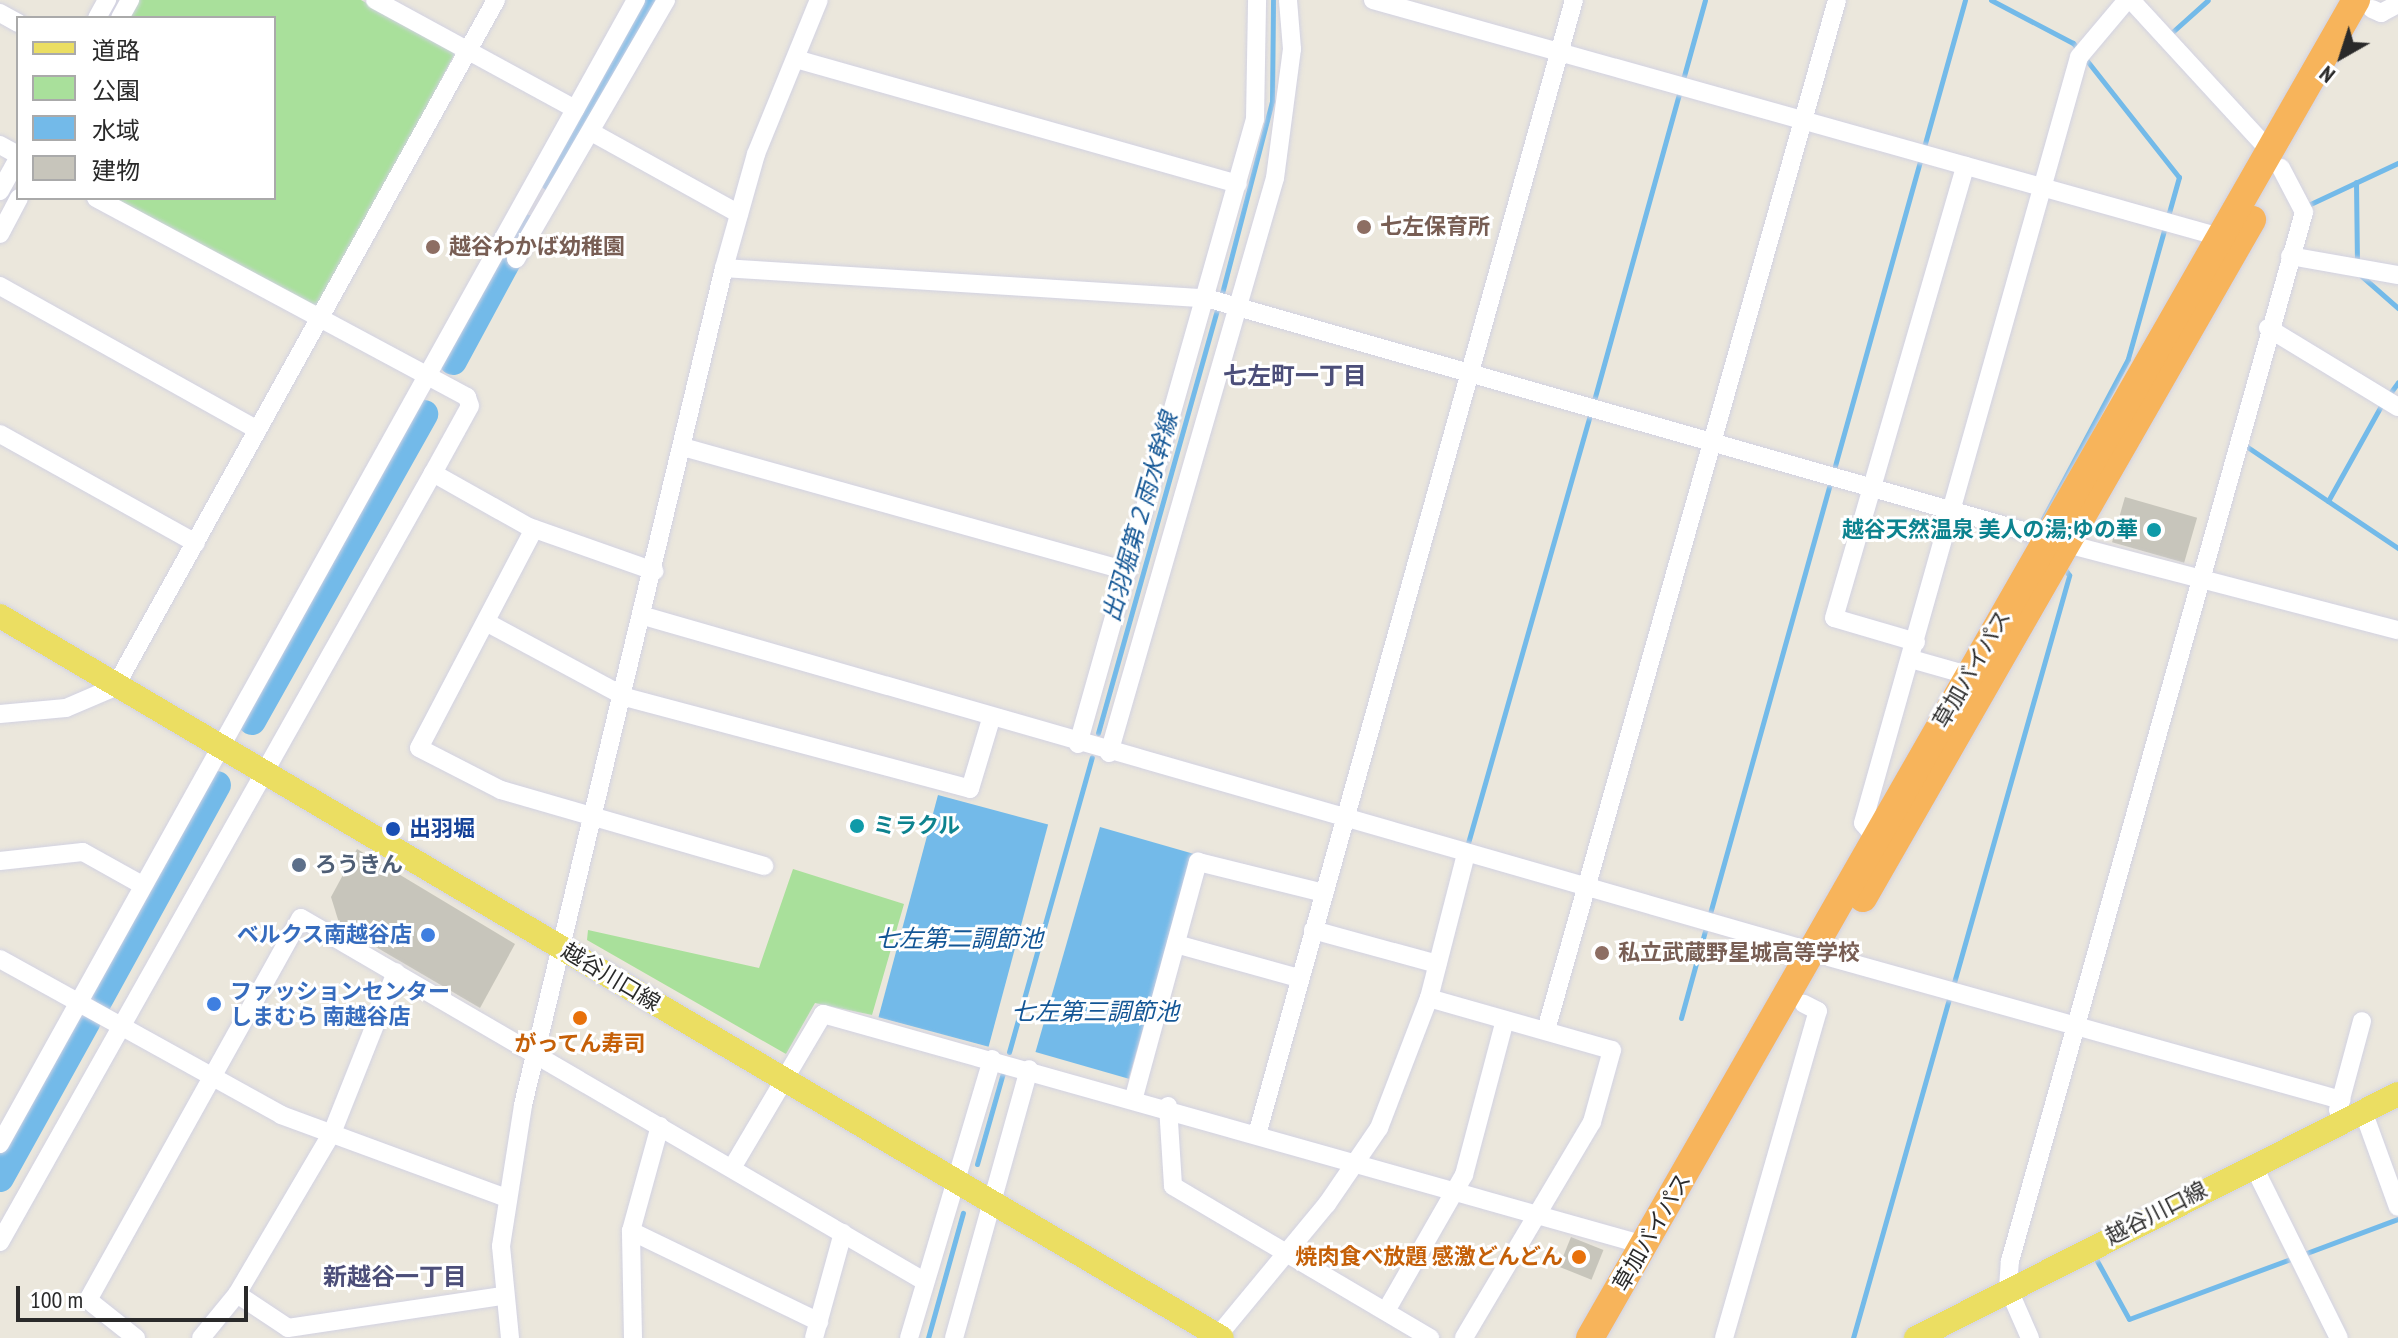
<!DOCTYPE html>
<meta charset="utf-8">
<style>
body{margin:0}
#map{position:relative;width:2398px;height:1338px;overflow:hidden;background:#ebe7dc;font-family:"PT Sans Narrow","Noto Sans JP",sans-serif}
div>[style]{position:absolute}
.green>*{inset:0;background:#a9e09b}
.water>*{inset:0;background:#73bae9;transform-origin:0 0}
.stream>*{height:5px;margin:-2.5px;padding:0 2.5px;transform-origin:2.5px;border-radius:2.5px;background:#73bae9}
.river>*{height:28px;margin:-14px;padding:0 14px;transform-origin:14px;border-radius:14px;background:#73bae9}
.building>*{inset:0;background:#c7c5bb;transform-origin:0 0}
.roads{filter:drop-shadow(0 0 2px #d2d2e2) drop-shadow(0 0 2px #d2d2e2)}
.minor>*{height:18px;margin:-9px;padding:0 9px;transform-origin:9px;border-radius:9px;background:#fff}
.major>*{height:24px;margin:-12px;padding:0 12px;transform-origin:12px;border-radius:12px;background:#ebde62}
.highway>*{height:28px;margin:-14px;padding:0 14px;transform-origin:14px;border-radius:14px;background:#f7b45b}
.dots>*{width:22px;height:22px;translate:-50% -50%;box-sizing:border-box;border:4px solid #fff;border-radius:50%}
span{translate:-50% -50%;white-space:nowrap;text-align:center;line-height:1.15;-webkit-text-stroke:6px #fff;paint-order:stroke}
.education-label{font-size:22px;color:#785e54;font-weight:700}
.left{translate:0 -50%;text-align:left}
.culture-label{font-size:22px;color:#0d838f;font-weight:700}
.right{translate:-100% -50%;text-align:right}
.street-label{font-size:22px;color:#2a2a2a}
.transit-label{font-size:22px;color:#164399;font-weight:700}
.service-label{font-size:22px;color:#4e5e75;font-weight:700}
.shop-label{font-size:22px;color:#366cbe;font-weight:700}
.food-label{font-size:22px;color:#c56008;font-weight:700}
.neighbourhood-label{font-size:24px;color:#4c4e79;font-weight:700}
.water-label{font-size:24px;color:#135695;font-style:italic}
.legend{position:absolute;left:16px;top:16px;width:260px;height:184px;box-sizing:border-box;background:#fff;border:2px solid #aaa;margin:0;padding:10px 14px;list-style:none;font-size:24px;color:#2a2a2a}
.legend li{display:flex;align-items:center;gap:16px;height:40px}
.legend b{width:40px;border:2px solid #aaa}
.north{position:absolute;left:2302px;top:16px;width:80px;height:80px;-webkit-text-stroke:6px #fff;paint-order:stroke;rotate:219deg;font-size:22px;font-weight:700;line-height:32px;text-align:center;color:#2a2a2a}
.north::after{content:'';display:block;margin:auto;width:28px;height:36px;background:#2a2a2a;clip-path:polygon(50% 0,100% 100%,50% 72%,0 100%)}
.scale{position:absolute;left:16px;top:1286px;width:232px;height:36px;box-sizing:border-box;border:4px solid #2a2a2a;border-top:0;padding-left:10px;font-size:24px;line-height:28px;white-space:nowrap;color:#2a2a2a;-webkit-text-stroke:6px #fff;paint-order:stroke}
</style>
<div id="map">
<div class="green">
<div style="clip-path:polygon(139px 0,361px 0,456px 51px,319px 314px,112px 198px,274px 198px,274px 18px,129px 18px)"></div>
<div style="clip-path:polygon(793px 869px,904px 904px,872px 1015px,815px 1003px,786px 1054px,587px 940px,588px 930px,759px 968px)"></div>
</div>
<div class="water">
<div style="left:938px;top:795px;width:114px;height:230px;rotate:15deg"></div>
<div style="left:1100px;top:827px;width:97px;height:234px;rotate:16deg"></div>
</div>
<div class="stream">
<div style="left:1991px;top:0;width:93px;rotate:27.7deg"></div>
<div style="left:2073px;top:43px;width:171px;rotate:51.7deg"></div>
<div style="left:2179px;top:177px;width:189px;rotate:105.7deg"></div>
<div style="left:2128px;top:359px;width:191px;rotate:118deg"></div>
<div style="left:2169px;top:35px;width:52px;rotate:-41.9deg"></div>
<div style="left:2356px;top:182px;width:80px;rotate:89.3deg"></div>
<div style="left:2304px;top:207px;width:104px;rotate:-25.1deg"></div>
<div style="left:2357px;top:272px;width:55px;rotate:41.3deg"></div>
<div style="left:1221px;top:297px;width:203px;rotate:-75.4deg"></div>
<div style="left:1272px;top:101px;width:101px;rotate:-89.4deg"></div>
<div style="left:2388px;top:396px;width:17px;rotate:-54deg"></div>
<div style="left:1593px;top:404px;width:419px;rotate:-74.5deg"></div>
<div style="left:2243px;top:444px;width:187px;rotate:33.9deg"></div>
<div style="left:2328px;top:501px;width:111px;rotate:-60.9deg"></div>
<div style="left:1098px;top:733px;width:438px;rotate:-74.3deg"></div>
<div style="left:1468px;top:843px;width:446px;rotate:-74.1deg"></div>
<div style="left:1709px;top:917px;width:952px;rotate:-74.4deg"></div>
<div style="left:1953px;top:986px;width:427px;rotate:-74.2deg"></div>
<div style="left:2069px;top:575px;width:11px;rotate:-124deg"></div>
<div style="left:1681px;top:1018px;width:94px;rotate:-74.6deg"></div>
<div style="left:1009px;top:1052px;width:306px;rotate:-74.3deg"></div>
<div style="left:977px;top:1164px;width:99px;rotate:-74.1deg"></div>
<div style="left:2096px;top:1259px;width:68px;rotate:61.2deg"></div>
<div style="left:2129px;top:1319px;width:287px;rotate:-20.4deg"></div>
<div style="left:928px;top:1338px;width:130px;rotate:-74.4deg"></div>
<div style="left:1853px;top:1338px;width:355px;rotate:-74.2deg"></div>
</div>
<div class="river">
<div style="left:553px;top:178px;width:204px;rotate:-60.9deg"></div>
<div style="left:453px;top:361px;width:151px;rotate:-61.6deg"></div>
<div style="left:252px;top:721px;width:352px;rotate:-60.7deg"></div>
<div style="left:96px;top:1005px;width:251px;rotate:-61.2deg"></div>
<div style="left:0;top:1178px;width:179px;rotate:-61deg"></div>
</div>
<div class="building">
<div style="left:2125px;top:497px;width:75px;height:47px;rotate:16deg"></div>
<div style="clip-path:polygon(357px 849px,515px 944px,480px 1008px,340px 926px,331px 897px)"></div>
<div style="left:1571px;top:1237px;width:35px;height:32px;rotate:22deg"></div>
</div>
<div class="roads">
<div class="minor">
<div style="left:375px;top:0;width:228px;rotate:28.6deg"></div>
<div style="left:1373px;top:0;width:880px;rotate:15.63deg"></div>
<div style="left:2131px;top:0;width:205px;rotate:47.4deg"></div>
<div style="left:2372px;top:9px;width:10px;rotate:24deg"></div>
<div style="left:2381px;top:13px;width:19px;rotate:-28deg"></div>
<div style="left:0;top:13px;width:21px;rotate:29deg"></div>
<div style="left:97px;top:18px;width:21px;rotate:-61deg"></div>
<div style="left:120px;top:18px;width:21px;rotate:-61deg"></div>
<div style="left:796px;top:59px;width:459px;rotate:15.8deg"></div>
<div style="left:593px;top:133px;width:167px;rotate:29deg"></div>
<div style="left:0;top:145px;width:21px;rotate:29deg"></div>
<div style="left:0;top:191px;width:38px;rotate:-61deg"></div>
<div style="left:96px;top:198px;width:421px;rotate:28.2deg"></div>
<div style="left:467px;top:397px;width:9px;rotate:72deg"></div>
<div style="left:470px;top:406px;width:77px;rotate:118.9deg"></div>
<div style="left:0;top:234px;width:41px;rotate:-62.2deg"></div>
<div style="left:2290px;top:256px;width:110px;rotate:10deg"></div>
<div style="left:516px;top:259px;width:299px;rotate:-59.9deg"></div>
<div style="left:724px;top:268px;width:483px;rotate:3.6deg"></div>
<div style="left:1206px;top:298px;width:876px;rotate:15.91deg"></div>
<div style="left:0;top:286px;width:295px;rotate:29.2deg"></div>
<div style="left:2268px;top:328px;width:152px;rotate:31.3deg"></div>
<div style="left:0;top:434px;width:224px;rotate:29.1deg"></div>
<div style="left:683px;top:447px;width:462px;rotate:15.6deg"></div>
<div style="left:534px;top:529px;width:247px;rotate:117.7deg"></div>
<div style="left:419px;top:748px;width:92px;rotate:27.1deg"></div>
<div style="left:501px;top:790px;width:274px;rotate:16.1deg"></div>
<div style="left:2067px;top:544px;width:342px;rotate:14.6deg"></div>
<div style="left:644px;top:616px;width:1214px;rotate:16.02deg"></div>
<div style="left:486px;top:622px;width:158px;rotate:28.3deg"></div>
<div style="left:625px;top:697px;width:357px;rotate:14.9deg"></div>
<div style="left:970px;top:789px;width:73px;rotate:-73.3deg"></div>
<div style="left:1916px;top:642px;width:85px;rotate:-163.7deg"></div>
<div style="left:1834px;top:618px;width:471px;rotate:-73.8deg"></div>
<div style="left:1911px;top:659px;width:59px;rotate:15.7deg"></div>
<div style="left:0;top:714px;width:66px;rotate:-5.2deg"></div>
<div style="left:66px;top:708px;width:53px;rotate:-23.2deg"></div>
<div style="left:115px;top:687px;width:786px;rotate:-60.99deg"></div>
<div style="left:1078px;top:744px;width:650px;rotate:-74.19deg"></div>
<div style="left:1255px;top:119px;width:119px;rotate:-89deg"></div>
<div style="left:1109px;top:753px;width:598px;rotate:-73.9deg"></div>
<div style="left:1275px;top:178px;width:130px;rotate:-82.5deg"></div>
<div style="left:1292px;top:49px;width:49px;rotate:-94.7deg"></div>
<div style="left:1875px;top:837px;width:18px;rotate:-131deg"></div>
<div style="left:1863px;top:823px;width:796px;rotate:-74.25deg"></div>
<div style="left:2079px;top:57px;width:75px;rotate:-49.9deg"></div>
<div style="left:0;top:861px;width:83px;rotate:-6.2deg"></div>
<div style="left:83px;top:852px;width:68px;rotate:29.2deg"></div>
<div style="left:1313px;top:930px;width:129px;rotate:15.3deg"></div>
<div style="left:1176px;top:944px;width:128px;rotate:15.5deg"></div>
<div style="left:1829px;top:957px;width:532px;rotate:15.6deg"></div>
<div style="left:0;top:959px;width:321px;rotate:29deg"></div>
<div style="left:281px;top:1115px;width:238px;rotate:20.2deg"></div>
<div style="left:1429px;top:998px;width:190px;rotate:15.9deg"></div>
<div style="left:1612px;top:1050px;width:75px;rotate:105.5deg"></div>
<div style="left:1592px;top:1122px;width:251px;rotate:120.7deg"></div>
<div style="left:1546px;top:1030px;width:1070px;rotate:-74.22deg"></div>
<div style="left:1134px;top:1097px;width:244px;rotate:-74.8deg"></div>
<div style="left:1198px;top:862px;width:130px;rotate:13.8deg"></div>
<div style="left:1168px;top:1106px;width:80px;rotate:86.4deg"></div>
<div style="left:1173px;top:1186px;width:299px;rotate:30.6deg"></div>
<div style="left:2338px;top:1110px;width:92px;rotate:-74.9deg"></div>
<div style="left:2363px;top:1111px;width:102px;rotate:70deg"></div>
<div style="left:1258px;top:1131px;width:1174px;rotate:-74.39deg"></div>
<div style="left:0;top:1144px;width:1309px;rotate:-60.93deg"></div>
<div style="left:2253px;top:1165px;width:193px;rotate:63.6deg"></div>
<div style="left:732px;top:1168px;width:179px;rotate:-59.4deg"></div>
<div style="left:823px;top:1014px;width:853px;rotate:15.71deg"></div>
<div style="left:631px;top:1231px;width:209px;rotate:25.8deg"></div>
<div style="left:0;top:1242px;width:883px;rotate:-60.62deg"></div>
<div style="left:433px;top:473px;width:110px;rotate:29.4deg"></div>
<div style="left:529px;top:527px;width:133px;rotate:19.4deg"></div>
<div style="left:237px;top:1294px;width:61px;rotate:33.7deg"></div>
<div style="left:288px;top:1328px;width:217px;rotate:-8.5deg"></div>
<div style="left:1386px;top:1311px;width:157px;rotate:-60.2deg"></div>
<div style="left:1464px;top:1175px;width:160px;rotate:-75.2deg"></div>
<div style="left:136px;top:1338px;width:61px;rotate:-141.6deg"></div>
<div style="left:88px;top:1300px;width:437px;rotate:-60.9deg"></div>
<div style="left:301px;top:918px;width:721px;rotate:30.23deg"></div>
<div style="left:201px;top:1338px;width:57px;rotate:-50.7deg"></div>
<div style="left:237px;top:1294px;width:187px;rotate:-59.5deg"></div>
<div style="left:332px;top:1133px;width:173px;rotate:-68.3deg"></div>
<div style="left:510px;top:1338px;width:92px;rotate:-95.6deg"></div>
<div style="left:501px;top:1246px;width:143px;rotate:-81.1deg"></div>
<div style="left:523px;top:1105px;width:861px;rotate:-76.5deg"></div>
<div style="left:724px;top:268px;width:118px;rotate:-74.3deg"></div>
<div style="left:756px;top:154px;width:166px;rotate:-67.8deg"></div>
<div style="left:633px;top:1338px;width:107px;rotate:-91.1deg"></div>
<div style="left:631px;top:1231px;width:109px;rotate:-74.6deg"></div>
<div style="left:814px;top:1338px;width:109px;rotate:-74.6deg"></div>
<div style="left:909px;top:1338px;width:291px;rotate:-73.4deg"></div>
<div style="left:954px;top:1338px;width:279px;rotate:-74.4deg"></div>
<div style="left:1216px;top:1338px;width:174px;rotate:-50.4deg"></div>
<div style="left:1327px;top:1204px;width:92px;rotate:-55.6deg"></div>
<div style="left:1379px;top:1128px;width:139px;rotate:-69deg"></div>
<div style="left:1429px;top:998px;width:149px;rotate:-75.6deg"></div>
<div style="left:1724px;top:1338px;width:340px;rotate:-74deg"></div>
<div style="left:1818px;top:1011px;width:16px;rotate:-153deg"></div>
<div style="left:2030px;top:1338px;width:55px;rotate:-113.7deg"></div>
<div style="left:2008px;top:1288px;width:27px;rotate:-86deg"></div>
<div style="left:2010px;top:1261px;width:1089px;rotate:-74.34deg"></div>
<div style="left:2304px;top:212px;width:50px;rotate:-117.6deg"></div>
</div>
<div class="major">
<div style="left:0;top:616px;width:1419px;rotate:30.58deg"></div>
<div style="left:1916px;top:1338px;width:540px;rotate:-26.85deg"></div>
</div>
<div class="highway">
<div style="left:1863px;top:898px;width:782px;rotate:-60.16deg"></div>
<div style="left:1590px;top:1338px;width:1542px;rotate:-60.21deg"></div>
</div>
</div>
<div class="dots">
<div style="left:1364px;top:227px;background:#8d6e63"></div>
<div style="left:433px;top:247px;background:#8d6e63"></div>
<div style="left:2154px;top:530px;background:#0f9aa8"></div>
<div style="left:857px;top:826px;background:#0f9aa8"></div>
<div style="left:393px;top:829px;background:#1a4fb4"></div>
<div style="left:299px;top:865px;background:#5c6f8a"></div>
<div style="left:428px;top:935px;background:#3f7fe0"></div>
<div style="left:1602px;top:953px;background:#8d6e63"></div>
<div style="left:214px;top:1004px;background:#3f7fe0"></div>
<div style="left:580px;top:1018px;background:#e8710a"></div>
<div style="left:1579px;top:1257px;background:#e8710a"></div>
</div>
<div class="education-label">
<span class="left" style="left:1380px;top:227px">七左保育所</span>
<span class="left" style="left:449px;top:247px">越谷わかば幼稚園</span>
<span class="left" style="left:1618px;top:953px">私立武蔵野星城高等学校</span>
</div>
<div class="culture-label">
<span class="right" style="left:2138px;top:530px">越谷天然温泉 美人の湯;ゆの華</span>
<span class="left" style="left:873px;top:826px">ミラクル</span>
</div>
<div class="street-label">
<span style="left:1972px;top:669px;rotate:-60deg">草加バイパス</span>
<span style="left:611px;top:977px;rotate:31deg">越谷川口線</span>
<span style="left:2156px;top:1213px;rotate:-27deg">越谷川口線</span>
<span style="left:1652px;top:1232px;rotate:-60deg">草加バイパス</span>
</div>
<div class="transit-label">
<span class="left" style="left:409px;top:829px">出羽堀</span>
</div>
<div class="service-label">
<span class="left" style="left:315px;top:865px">ろうきん</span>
</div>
<div class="shop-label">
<span class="right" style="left:412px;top:935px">ベルクス南越谷店</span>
<span class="left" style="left:230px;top:1004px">ファッションセンター<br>しまむら 南越谷店</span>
</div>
<div class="food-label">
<span style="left:580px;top:1044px">がってん寿司</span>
<span class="right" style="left:1563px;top:1257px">焼肉食べ放題 感激どんどん</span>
</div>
<div class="neighbourhood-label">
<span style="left:1295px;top:376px">七左町一丁目</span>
<span style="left:395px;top:1277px">新越谷一丁目</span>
</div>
<div class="water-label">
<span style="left:1140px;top:517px;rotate:-74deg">出羽堀第２雨水幹線</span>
<span style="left:959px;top:939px">七左第二調節池</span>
<span style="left:1095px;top:1012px">七左第三調節池</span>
</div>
<ul class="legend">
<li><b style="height:10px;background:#ebde62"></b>道路</li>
<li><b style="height:22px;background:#a9e09b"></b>公園</li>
<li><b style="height:22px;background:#73bae9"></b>水域</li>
<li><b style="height:22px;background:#c7c5bb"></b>建物</li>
</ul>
<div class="north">N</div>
<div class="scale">100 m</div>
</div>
